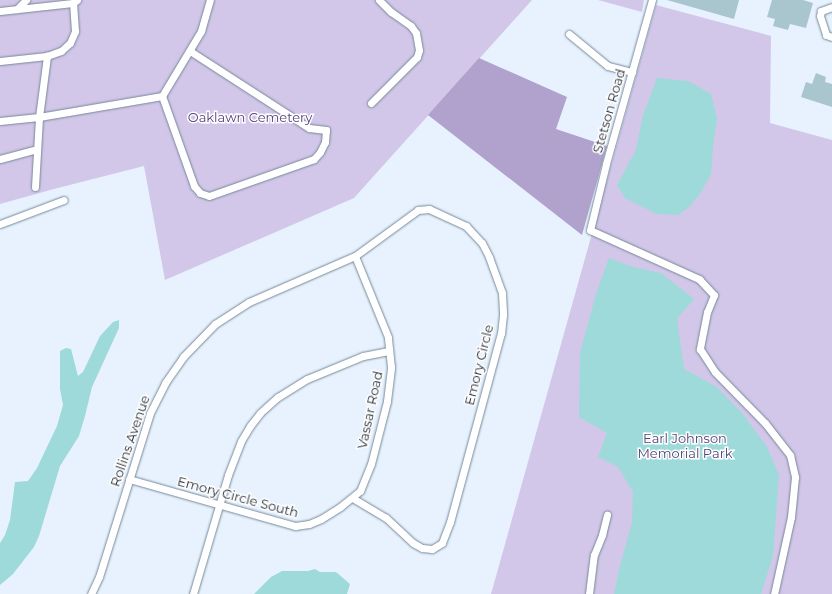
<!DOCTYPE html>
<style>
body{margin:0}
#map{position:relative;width:832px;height:594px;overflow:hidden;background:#e7f2fe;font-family:Montserrat,sans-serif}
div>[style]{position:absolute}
.green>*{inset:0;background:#d2c7e9}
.forest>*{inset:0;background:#b0a2cd}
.water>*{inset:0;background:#9ddad9}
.building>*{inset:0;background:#a9c5ce}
.roads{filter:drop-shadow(0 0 1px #789) drop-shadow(0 0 1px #789)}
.minor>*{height:7px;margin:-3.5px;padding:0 3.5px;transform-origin:3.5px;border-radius:3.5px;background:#fff}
span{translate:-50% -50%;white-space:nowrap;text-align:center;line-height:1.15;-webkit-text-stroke:3px #fff;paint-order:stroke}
.street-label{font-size:13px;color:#1e252c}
.park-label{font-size:13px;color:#554179}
</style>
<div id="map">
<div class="green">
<div style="clip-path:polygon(0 0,532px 0,354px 198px,165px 280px,144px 166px,54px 189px,0 204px)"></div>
<div style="clip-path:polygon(598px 0,644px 0,642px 12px)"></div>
<div style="clip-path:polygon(656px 5px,771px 36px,770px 123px,832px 140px,832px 594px,491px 594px)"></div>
</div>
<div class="forest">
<div style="clip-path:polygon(479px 58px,567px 97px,556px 129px,607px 146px,582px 235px,428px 115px)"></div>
</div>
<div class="water">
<div style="clip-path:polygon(657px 78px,688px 81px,711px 94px,717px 118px,713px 147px,711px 174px,700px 194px,689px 207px,678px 215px,657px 214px,625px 198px,617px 185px,636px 150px,643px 115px)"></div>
<div style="clip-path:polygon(609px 258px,633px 267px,661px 273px,694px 299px,677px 319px,684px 369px,717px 387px,743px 414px,767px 447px,779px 475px,773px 556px,761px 594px,614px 594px,619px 570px,632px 522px,633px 492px,618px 467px,598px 457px,607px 433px,579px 417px,580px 353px,596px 294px)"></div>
<div style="clip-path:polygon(119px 320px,119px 328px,92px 387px,85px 416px,79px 436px,60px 466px,39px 536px,34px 547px,13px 574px,0 585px,0 543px,5px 535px,10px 520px,15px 482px,28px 481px,37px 468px,57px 426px,63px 405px,60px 389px,60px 351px,66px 348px,71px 349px,78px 376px,83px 372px,100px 336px,113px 322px)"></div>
<div style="clip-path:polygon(315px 569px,320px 572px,336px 572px,350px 584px,347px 594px,254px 594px,271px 577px,282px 571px,308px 571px)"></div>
</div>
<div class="building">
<div style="clip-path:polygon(667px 0,739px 0,734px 19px)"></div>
<div style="clip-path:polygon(772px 0,803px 0,813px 3px,806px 28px,790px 24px,788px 30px,773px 26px,775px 19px,767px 17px)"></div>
<div style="clip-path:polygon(816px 73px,826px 77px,825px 82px,832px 84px,832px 107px,801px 97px,806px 82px,812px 84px)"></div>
</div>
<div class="roads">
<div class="minor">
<div style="left:652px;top:0;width:170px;rotate:105.7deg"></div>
<div style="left:606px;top:164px;width:68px;rotate:103.6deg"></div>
<div style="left:590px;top:230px;width:120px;rotate:24.2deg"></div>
<div style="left:699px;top:279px;width:22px;rotate:47deg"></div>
<div style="left:714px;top:295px;width:18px;rotate:112deg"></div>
<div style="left:707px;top:312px;width:38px;rotate:101deg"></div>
<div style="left:700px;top:349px;width:27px;rotate:57deg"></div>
<div style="left:715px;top:372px;width:71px;rotate:45.6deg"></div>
<div style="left:765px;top:423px;width:41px;rotate:52deg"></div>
<div style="left:790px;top:455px;width:23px;rotate:77deg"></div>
<div style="left:795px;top:477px;width:40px;rotate:95.7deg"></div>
<div style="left:791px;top:517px;width:79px;rotate:102.4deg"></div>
<div style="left:832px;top:7px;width:12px;rotate:160deg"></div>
<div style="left:821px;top:11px;width:5px;rotate:101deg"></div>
<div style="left:820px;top:16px;width:20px;rotate:72deg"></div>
<div style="left:826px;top:35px;width:6px;rotate:18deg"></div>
<div style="left:17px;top:9px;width:13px;rotate:-45deg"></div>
<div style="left:0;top:11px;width:73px;rotate:-6.3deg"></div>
<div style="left:73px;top:3px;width:5px;rotate:-37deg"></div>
<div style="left:569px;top:34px;width:50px;rotate:39.4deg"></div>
<div style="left:608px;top:66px;width:25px;rotate:14deg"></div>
<div style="left:0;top:61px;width:47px;rotate:-6.1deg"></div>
<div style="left:47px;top:56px;width:15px;rotate:-20deg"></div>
<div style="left:61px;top:51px;width:12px;rotate:-42deg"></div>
<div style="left:70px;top:43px;width:13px;rotate:-67deg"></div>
<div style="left:75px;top:31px;width:28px;rotate:-94deg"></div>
<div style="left:162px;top:96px;width:96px;rotate:70.4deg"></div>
<div style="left:194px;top:186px;width:9px;rotate:49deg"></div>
<div style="left:200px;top:193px;width:9px;rotate:18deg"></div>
<div style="left:209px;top:196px;width:111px;rotate:-19.4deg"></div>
<div style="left:314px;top:159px;width:9px;rotate:-49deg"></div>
<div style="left:320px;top:152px;width:11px;rotate:-63deg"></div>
<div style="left:325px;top:142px;width:12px;rotate:-85deg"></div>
<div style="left:326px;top:130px;width:17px;rotate:-173deg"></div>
<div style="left:309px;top:128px;width:142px;rotate:-147.1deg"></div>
<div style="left:371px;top:103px;width:65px;rotate:-45deg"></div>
<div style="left:417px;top:57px;width:7px;rotate:-74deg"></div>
<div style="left:419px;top:50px;width:17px;rotate:-100deg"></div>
<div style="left:416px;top:33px;width:9px;rotate:-126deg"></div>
<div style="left:411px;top:26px;width:24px;rotate:-145deg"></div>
<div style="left:391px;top:12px;width:17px;rotate:-135deg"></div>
<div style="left:0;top:121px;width:39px;rotate:-6deg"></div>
<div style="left:39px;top:117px;width:125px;rotate:-9.7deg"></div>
<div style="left:162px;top:96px;width:76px;rotate:-59deg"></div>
<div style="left:201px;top:31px;width:32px;rotate:-74deg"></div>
<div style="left:0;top:159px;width:38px;rotate:-15deg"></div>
<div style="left:35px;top:187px;width:70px;rotate:-86.7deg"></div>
<div style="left:39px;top:117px;width:62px;rotate:-82.5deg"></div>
<div style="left:0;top:224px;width:68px;rotate:-20.6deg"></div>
<div style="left:129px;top:479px;width:173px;rotate:15.8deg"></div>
<div style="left:295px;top:526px;width:14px;rotate:-8deg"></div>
<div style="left:309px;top:524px;width:13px;rotate:-23deg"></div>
<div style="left:321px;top:519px;width:22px;rotate:-32deg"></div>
<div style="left:340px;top:507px;width:26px;rotate:-39deg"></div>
<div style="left:360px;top:491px;width:29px;rotate:-68deg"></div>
<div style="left:371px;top:464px;width:65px;rotate:-75.7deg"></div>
<div style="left:387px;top:401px;width:34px;rotate:-83deg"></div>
<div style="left:391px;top:367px;width:30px;rotate:-96deg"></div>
<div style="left:388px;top:337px;width:87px;rotate:-112.2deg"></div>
<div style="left:91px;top:594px;width:19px;rotate:-65deg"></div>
<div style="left:99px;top:577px;width:172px;rotate:-72.7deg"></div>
<div style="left:150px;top:413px;width:34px;rotate:-63deg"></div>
<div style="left:165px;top:383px;width:32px;rotate:-55deg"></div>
<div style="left:183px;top:357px;width:46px;rotate:-45.9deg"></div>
<div style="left:215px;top:324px;width:40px;rotate:-32.9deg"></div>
<div style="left:249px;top:302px;width:116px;rotate:-23.5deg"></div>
<div style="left:355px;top:256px;width:78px;rotate:-36.1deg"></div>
<div style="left:418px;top:210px;width:11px;rotate:-5deg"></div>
<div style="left:429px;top:209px;width:41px;rotate:24.7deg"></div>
<div style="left:466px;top:226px;width:23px;rotate:47deg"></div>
<div style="left:482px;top:243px;width:16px;rotate:63deg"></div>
<div style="left:489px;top:257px;width:38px;rotate:70deg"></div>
<div style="left:502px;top:293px;width:22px;rotate:87deg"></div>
<div style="left:503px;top:315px;width:18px;rotate:96deg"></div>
<div style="left:501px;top:333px;width:196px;rotate:105.1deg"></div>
<div style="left:450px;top:522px;width:22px;rotate:111deg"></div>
<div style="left:442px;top:543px;width:12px;rotate:149deg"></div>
<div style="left:432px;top:549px;width:10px;rotate:-174deg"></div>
<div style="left:422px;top:548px;width:10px;rotate:-151deg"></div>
<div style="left:413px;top:543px;width:37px;rotate:-137deg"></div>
<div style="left:386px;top:518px;width:39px;rotate:-149deg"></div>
<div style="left:193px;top:594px;width:124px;rotate:-73.6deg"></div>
<div style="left:228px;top:475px;width:36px;rotate:-69deg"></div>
<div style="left:241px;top:441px;width:17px;rotate:-59deg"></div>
<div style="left:250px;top:426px;width:16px;rotate:-52deg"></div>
<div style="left:260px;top:413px;width:24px;rotate:-42deg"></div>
<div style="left:278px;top:397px;width:34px;rotate:-32deg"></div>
<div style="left:307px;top:379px;width:61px;rotate:-22.3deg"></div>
<div style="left:363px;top:356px;width:26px;rotate:-11deg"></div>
<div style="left:589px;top:594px;width:39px;rotate:-83deg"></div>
<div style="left:594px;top:555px;width:22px;rotate:-68deg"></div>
<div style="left:602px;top:535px;width:21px;rotate:-76deg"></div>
</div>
</div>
<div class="street-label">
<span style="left:609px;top:111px;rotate:-74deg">Stetson Road</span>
<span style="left:479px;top:365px;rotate:-76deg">Emory Circle</span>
<span style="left:370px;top:410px;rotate:-78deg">Vassar Road</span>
<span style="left:130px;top:441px;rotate:-71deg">Rollins Avenue</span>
<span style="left:238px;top:497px;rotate:15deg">Emory Circle South</span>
</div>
<div class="park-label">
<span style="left:250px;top:117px">Oaklawn Cemetery</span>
<span style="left:685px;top:446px">Earl Johnson<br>Memorial Park</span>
</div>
</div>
